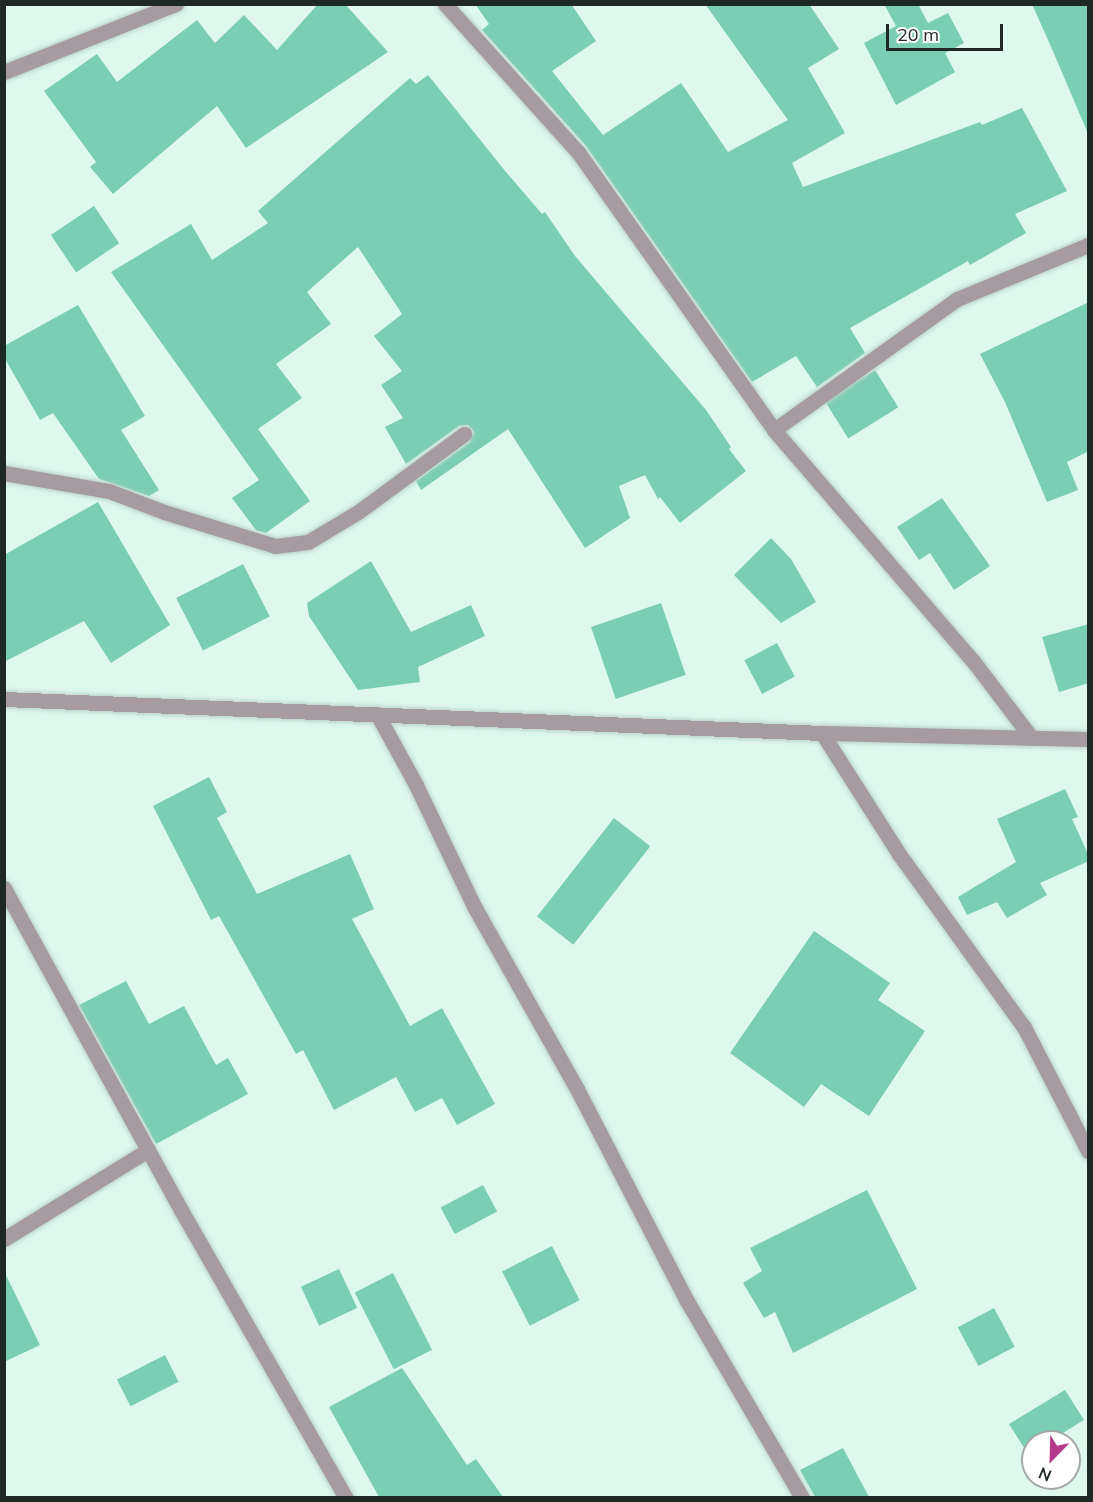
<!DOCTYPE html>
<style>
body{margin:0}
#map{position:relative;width:1093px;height:1502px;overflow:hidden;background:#def8ee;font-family:Mulish,sans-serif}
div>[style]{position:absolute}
.building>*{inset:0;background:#7aceb4;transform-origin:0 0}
.roads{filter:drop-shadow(0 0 2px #bbd3ca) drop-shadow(0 0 2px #bbd3ca)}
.street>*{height:15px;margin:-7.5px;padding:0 7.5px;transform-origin:7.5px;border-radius:7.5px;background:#a59ba1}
span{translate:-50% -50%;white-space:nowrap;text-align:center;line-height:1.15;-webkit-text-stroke:4.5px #fefefe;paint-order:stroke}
.frame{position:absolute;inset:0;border:6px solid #1e2825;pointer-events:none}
.north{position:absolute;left:1021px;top:1430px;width:60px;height:60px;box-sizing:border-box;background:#fefefe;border:2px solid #a4a8a7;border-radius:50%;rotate:203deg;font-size:16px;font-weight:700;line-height:24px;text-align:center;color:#1e2825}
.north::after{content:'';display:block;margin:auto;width:21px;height:27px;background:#b43a8c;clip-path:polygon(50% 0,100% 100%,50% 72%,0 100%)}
.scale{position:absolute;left:886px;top:24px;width:117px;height:27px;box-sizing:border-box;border:3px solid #1e2825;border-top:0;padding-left:8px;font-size:18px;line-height:21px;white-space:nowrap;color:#1e2825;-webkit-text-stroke:4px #fefefe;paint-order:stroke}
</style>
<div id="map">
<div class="building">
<div style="clip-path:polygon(318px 4px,345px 4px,388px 52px,246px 148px,217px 106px,113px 194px,90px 167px,96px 162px,44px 91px,97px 54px,117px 82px,197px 20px,215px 43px,244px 15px,277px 50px)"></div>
<div style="clip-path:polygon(475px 4px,571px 4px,596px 41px,552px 71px,603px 135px,681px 83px,728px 152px,788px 120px,705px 4px,809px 4px,839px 49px,808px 68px,845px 133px,792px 163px,803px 187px,980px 122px,982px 125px,1022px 108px,1067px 191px,1015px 214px,1026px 233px,970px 265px,968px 261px,850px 328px,865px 353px,817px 387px,796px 356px,752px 382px,586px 146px,482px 30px,489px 24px)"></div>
<div style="clip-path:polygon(884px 4px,918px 4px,928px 23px,948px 13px,964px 43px,945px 53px,955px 72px,896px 105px,864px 43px,896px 26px)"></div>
<div style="clip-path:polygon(1032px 4px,1089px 4px,1089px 136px,1052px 49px)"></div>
<div style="clip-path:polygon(428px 75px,506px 172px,542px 214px,545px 212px,575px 256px,706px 410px,731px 447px,729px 449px,746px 471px,680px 523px,660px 497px,658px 499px,645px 475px,619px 486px,630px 518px,585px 548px,508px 429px,421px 490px,416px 481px,470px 442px,474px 432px,468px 425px,459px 426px,406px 464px,385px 427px,403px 418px,381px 385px,402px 371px,374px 336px,402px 314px,358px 247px,307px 292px,331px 324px,276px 364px,302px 398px,258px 429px,310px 501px,266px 533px,256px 530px,232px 498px,259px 480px,111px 272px,191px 224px,212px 260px,268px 223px,258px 211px,410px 78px,416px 84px)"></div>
<div style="left:94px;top:206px;width:45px;height:52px;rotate:56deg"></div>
<div style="clip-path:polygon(1089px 302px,1089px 451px,1067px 462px,1078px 490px,1047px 502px,1005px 402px,980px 354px)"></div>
<div style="clip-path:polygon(78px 305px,145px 416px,121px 430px,159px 490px,149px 496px,99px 479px,53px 413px,40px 420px,4px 357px,4px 346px)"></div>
<div style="left:875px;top:370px;width:44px;height:59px;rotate:58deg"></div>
<div style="clip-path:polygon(942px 498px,990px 566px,954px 590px,930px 553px,919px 560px,897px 527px)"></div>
<div style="clip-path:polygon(98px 502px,170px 625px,111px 663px,84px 621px,4px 662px,4px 555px)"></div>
<div style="clip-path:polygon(771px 538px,791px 559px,816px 602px,781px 623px,734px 575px)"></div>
<div style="clip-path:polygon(371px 561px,411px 632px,471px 605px,485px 636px,418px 667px,420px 682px,358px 690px,309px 616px,307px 603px)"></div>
<div style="left:243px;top:564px;width:59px;height:75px;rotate:63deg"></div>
<div style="left:661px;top:603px;width:76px;height:74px;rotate:71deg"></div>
<div style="clip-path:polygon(1089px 624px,1089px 683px,1059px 692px,1042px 637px)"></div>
<div style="left:777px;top:643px;width:38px;height:37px;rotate:62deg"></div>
<div style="clip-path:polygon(209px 777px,227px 812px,217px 818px,257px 894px,350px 854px,374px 909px,352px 919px,410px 1026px,442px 1008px,495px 1104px,457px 1125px,442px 1098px,415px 1112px,396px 1077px,334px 1110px,303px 1050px,296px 1054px,219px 916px,211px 920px,153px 806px)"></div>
<div style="clip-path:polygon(1065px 789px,1078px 817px,1072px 819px,1089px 856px,1089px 861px,1040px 883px,1047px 895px,1007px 918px,997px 902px,967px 915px,958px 897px,1016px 862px,997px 819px)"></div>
<div style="left:614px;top:818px;width:46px;height:125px;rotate:38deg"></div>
<div style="clip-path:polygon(814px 931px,890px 983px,878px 1000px,925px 1031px,869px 1116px,821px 1084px,804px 1107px,730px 1053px)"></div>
<div style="clip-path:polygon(126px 981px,149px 1024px,184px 1006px,216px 1065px,228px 1058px,248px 1094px,156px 1144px,79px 1005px)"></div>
<div style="left:483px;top:1185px;width:30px;height:48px;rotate:62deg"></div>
<div style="clip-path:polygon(867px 1190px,917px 1289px,793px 1353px,775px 1312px,764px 1318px,743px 1283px,762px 1271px,750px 1248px)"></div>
<div style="left:552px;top:1246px;width:61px;height:56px;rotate:63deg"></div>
<div style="left:339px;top:1269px;width:43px;height:42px;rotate:65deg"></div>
<div style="clip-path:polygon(4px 1271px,40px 1345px,4px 1362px)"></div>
<div style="left:393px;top:1273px;width:86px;height:43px;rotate:63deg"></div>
<div style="left:994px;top:1308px;width:44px;height:41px;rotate:62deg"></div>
<div style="left:165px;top:1355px;width:30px;height:54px;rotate:63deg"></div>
<div style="clip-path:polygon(402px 1368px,467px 1465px,476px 1459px,503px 1497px,379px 1497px,329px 1407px)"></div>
<div style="clip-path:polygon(1065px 1390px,1084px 1420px,1048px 1442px,1033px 1442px,1033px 1451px,1028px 1454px,1009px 1424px)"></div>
<div style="clip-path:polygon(843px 1448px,869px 1497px,815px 1497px,800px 1470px)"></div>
</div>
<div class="roads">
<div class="street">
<div style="left:445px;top:4px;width:199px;rotate:48.1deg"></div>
<div style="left:578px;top:152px;width:340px;rotate:54.8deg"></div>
<div style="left:774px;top:430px;width:305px;rotate:49.3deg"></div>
<div style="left:973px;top:661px;width:96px;rotate:52.7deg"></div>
<div style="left:4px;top:72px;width:185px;rotate:-21.6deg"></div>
<div style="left:774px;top:430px;width:225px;rotate:-35.6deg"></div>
<div style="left:957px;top:299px;width:142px;rotate:-22.4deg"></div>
<div style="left:4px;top:473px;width:107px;rotate:9.7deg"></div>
<div style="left:109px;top:491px;width:59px;rotate:20.9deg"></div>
<div style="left:164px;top:512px;width:116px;rotate:17deg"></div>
<div style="left:275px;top:546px;width:33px;rotate:-7deg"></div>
<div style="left:308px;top:542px;width:58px;rotate:-31deg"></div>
<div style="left:358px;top:512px;width:132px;rotate:-36.3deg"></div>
<div style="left:4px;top:699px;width:819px;rotate:2.38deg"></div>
<div style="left:822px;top:733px;width:266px;rotate:1.3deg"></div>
<div style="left:377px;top:714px;width:81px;rotate:61.2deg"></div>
<div style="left:416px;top:785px;width:136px;rotate:64.4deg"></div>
<div style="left:475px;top:908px;width:208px;rotate:60.6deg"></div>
<div style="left:577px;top:1089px;width:239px;rotate:62.6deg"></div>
<div style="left:687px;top:1301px;width:228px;rotate:59.7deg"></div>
<div style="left:822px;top:733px;width:143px;rotate:57.5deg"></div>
<div style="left:899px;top:854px;width:213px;rotate:54.2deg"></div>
<div style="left:1024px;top:1027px;width:140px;rotate:62.7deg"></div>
<div style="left:4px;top:888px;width:367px;rotate:61.2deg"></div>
<div style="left:181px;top:1210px;width:332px;rotate:60.2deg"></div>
<div style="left:4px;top:1239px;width:169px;rotate:-31.7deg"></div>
</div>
</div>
<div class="frame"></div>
<div class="north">N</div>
<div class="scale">20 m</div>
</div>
